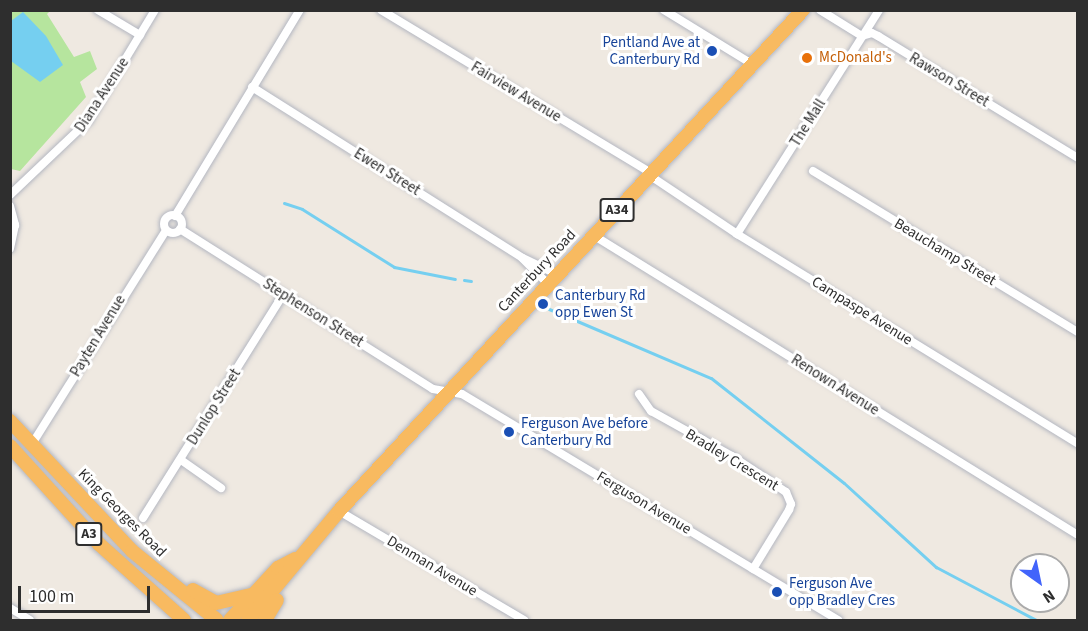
<!DOCTYPE html>
<style>
body{margin:0}
#map{position:relative;width:1088px;height:631px;overflow:hidden;background:#efe9e1;font-family:"Source Sans 3",sans-serif}
div>[style]{position:absolute}
.green>*{inset:0;background:#b6e59e}
.water>*{inset:0;background:#75cff0}
.stream>*{height:3px;margin:-1.5px;padding:0 1.5px;transform-origin:1.5px;border-radius:1.5px;background:#75cff0}
.roads{filter:drop-shadow(0 0 2px #b4b7c1) drop-shadow(0 0 2px #b4b7c1)}
.minor>*{height:8px;margin:-4px;padding:0 4px;transform-origin:4px;border-radius:4px;background:#fff}
.minor>.ring{margin:-4px;padding:0;box-sizing:content-box;background:none;border:8px solid #fff;border-radius:50%}
.trunk>*{height:14px;margin:-7px;padding:0 7px;transform-origin:7px;border-radius:7px;background:#f8ba60}
.dots>*{width:16px;height:16px;translate:-50% -50%;box-sizing:border-box;border:3px solid #fff;border-radius:50%}
span{translate:-50% -50%;white-space:nowrap;text-align:center;line-height:1.15;-webkit-text-stroke:6px #fff;paint-order:stroke}
.shield-label span{padding:2px 4px;background:#fff;border:2px solid;border-radius:4px;-webkit-text-stroke-width:0}
.shield-label{font-size:14px;color:#2e2e2e;font-weight:700}
.transit-label{font-size:15px;color:#164399}
.right{translate:-100% -50%;text-align:right}
.left{translate:0 -50%;text-align:left}
.food-label{font-size:15px;color:#c56008}
.street-label{font-size:15px;color:#2e2e2e}
.frame{position:absolute;inset:0;border:12px solid #2e2e2e;pointer-events:none}
.north{position:absolute;left:1010px;top:553px;width:60px;height:60px;box-sizing:border-box;background:#fff;border:2px solid #ababab;border-radius:50%;rotate:147deg;font-size:16px;font-weight:700;line-height:24px;text-align:center;color:#2e2e2e}
.north::after{content:'';display:block;margin:auto;width:21px;height:27px;background:#4264fb;clip-path:polygon(50% 0,100% 100%,50% 72%,0 100%)}
.scale{position:absolute;left:18px;top:586px;width:132px;height:27px;box-sizing:border-box;border:3px solid #2e2e2e;border-top:0;padding-left:8px;font-size:18px;line-height:21px;white-space:nowrap;color:#2e2e2e;-webkit-text-stroke:4px #fff;paint-order:stroke}
</style>
<div id="map">
<div class="green">
<div style="clip-path:polygon(11px 11px,50px 11px,47px 14px,74px 57px,90px 51px,97px 69px,80px 82px,86px 97px,20px 171px,11px 169px)"></div>
</div>
<div class="water">
<div style="clip-path:polygon(23px 12px,46px 36px,63px 65px,40px 82px,11px 61px,11px 21px)"></div>
</div>
<div class="stream">
<div style="left:284px;top:203px;width:19px;rotate:18deg"></div>
<div style="left:302px;top:209px;width:109px;rotate:32.2deg"></div>
<div style="left:394px;top:267px;width:62px;rotate:11.1deg"></div>
<div style="left:464px;top:280px;width:7px;rotate:8deg"></div>
<div style="left:549px;top:309px;width:176px;rotate:23.1deg"></div>
<div style="left:711px;top:378px;width:169px;rotate:38.3deg"></div>
<div style="left:844px;top:483px;width:125px;rotate:42.4deg"></div>
<div style="left:936px;top:567px;width:113px;rotate:27.9deg"></div>
</div>
<div class="roads">
<div class="minor">
<div style="left:98px;top:10px;width:49px;rotate:30.8deg"></div>
<div style="left:381px;top:10px;width:315px;rotate:31.1deg"></div>
<div style="left:664px;top:10px;width:103px;rotate:31.5deg"></div>
<div style="left:820px;top:10px;width:49px;rotate:31.8deg"></div>
<div style="left:862px;top:36px;width:10px;rotate:-17deg"></div>
<div style="left:872px;top:33px;width:7px;rotate:27deg"></div>
<div style="left:878px;top:36px;width:234px;rotate:31.4deg"></div>
<div style="left:252px;top:87px;width:320px;rotate:32.3deg"></div>
<div style="left:522px;top:258px;width:37px;rotate:45deg"></div>
<div style="left:813px;top:171px;width:310px;rotate:31.3deg"></div>
<div style="left:649px;top:175px;width:106px;rotate:33.8deg"></div>
<div style="left:737px;top:234px;width:400px;rotate:31.6deg"></div>
<div style="left:10px;top:195px;width:108px;rotate:-43.5deg"></div>
<div style="left:88px;top:121px;width:130px;rotate:-58.9deg"></div>
<div style="left:10px;top:206px;width:20px;rotate:75deg"></div>
<div style="left:15px;top:225px;width:24px;rotate:102deg"></div>
<div class="ring" style="left:164px;top:215px;width:10px;height:10px"></div>
<div style="left:175px;top:216px;width:241px;rotate:-58.8deg"></div>
<div style="left:180px;top:229px;width:299px;rotate:32.3deg"></div>
<div style="left:433px;top:389px;width:29px;rotate:10deg"></div>
<div style="left:462px;top:394px;width:439px;rotate:31deg"></div>
<div style="left:737px;top:234px;width:265px;rotate:-57.6deg"></div>
<div style="left:593px;top:235px;width:570px;rotate:31.74deg"></div>
<div style="left:523px;top:258px;width:37px;rotate:26deg"></div>
<div style="left:639px;top:394px;width:21px;rotate:55deg"></div>
<div style="left:651px;top:411px;width:93px;rotate:29.1deg"></div>
<div style="left:732px;top:456px;width:65px;rotate:33.7deg"></div>
<div style="left:786px;top:492px;width:13px;rotate:67deg"></div>
<div style="left:791px;top:504px;width:6px;rotate:108deg"></div>
<div style="left:789px;top:510px;width:69px;rotate:121.4deg"></div>
<div style="left:32px;top:444px;width:252px;rotate:-57.9deg"></div>
<div style="left:181px;top:460px;width:49px;rotate:35deg"></div>
<div style="left:339px;top:511px;width:215px;rotate:30.5deg"></div>
<div style="left:143px;top:518px;width:263px;rotate:-57.9deg"></div>
<div style="left:10px;top:608px;width:23px;rotate:31deg"></div>
</div>
<div class="trunk">
<div style="left:10px;top:421px;width:178px;rotate:46.8deg"></div>
<div style="left:132px;top:551px;width:109px;rotate:39.1deg"></div>
<div style="left:10px;top:446px;width:132px;rotate:47.8deg"></div>
<div style="left:99px;top:544px;width:114px;rotate:41.8deg"></div>
<div style="left:193px;top:590px;width:26px;rotate:29deg"></div>
<div style="left:216px;top:603px;width:39px;rotate:-13deg"></div>
<div style="left:230px;top:620px;width:71px;rotate:-47.3deg"></div>
<div style="left:278px;top:568px;width:19px;rotate:-28deg"></div>
<div style="left:248px;top:620px;width:142px;rotate:-50.1deg"></div>
<div style="left:339px;top:511px;width:683px;rotate:-47.2deg"></div>
<div style="left:265px;top:620px;width:23px;rotate:-59deg"></div>
</div>
</div>
<div class="dots">
<div style="left:712px;top:51px;background:#1a4fb4"></div>
<div style="left:807px;top:58px;background:#e8710a"></div>
<div style="left:543px;top:304px;background:#1a4fb4"></div>
<div style="left:509px;top:432px;background:#1a4fb4"></div>
<div style="left:777px;top:592px;background:#1a4fb4"></div>
</div>
<div class="shield-label">
<span style="left:617px;top:210px">A34</span>
<span style="left:89px;top:534px">A3</span>
</div>
<div class="transit-label">
<span class="right" style="left:700px;top:51px">Pentland Ave at<br>Canterbury Rd</span>
<span class="left" style="left:555px;top:304px">Canterbury Rd<br>opp Ewen St</span>
<span class="left" style="left:521px;top:432px">Ferguson Ave before<br>Canterbury Rd</span>
<span class="left" style="left:789px;top:592px">Ferguson Ave<br>opp Bradley Cres</span>
</div>
<div class="food-label">
<span class="left" style="left:819px;top:58px">McDonald's</span>
</div>
<div class="street-label">
<span style="left:949px;top:80px;rotate:31deg">Rawson Street</span>
<span style="left:516px;top:92px;rotate:31deg">Fairview Avenue</span>
<span style="left:102px;top:95px;rotate:-57deg">Diana Avenue</span>
<span style="left:808px;top:123px;rotate:-58deg">The Mall</span>
<span style="left:387px;top:172px;rotate:32deg">Ewen Street</span>
<span style="left:945px;top:252px;rotate:31deg">Beauchamp Street</span>
<span style="left:537px;top:271px;rotate:-47deg">Canterbury Road</span>
<span style="left:862px;top:311px;rotate:32deg">Campaspe Avenue</span>
<span style="left:313px;top:313px;rotate:32deg">Stephenson Street</span>
<span style="left:98px;top:336px;rotate:-59deg">Payten Avenue</span>
<span style="left:835px;top:385px;rotate:32deg">Renown Avenue</span>
<span style="left:214px;top:407px;rotate:-58deg">Dunlop Street</span>
<span style="left:732px;top:460px;rotate:31deg">Bradley Crescent</span>
<span style="left:644px;top:503px;rotate:31deg">Ferguson Avenue</span>
<span style="left:122px;top:513px;rotate:45deg">King Georges Road</span>
<span style="left:432px;top:566px;rotate:31deg">Denman Avenue</span>
</div>
<div class="frame"></div>
<div class="north">N</div>
<div class="scale">100 m</div>
</div>
